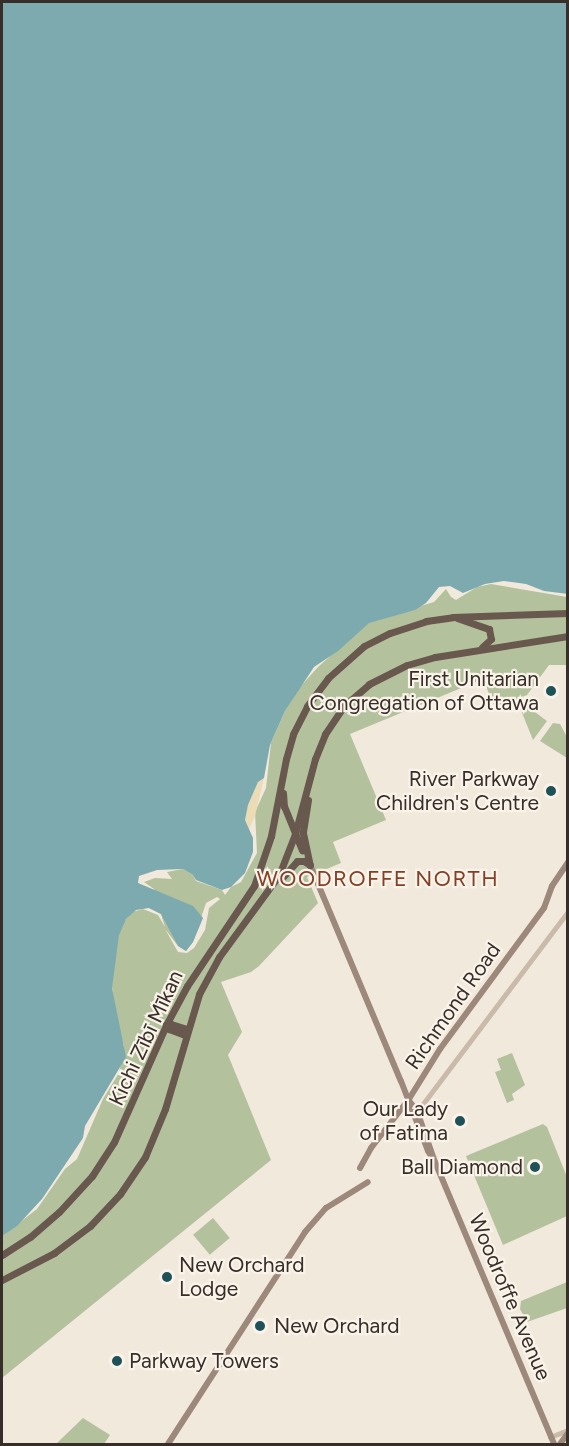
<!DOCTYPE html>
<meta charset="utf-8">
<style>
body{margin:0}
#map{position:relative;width:569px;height:1446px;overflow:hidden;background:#f2e9dd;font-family:Figtree,sans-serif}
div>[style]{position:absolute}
.green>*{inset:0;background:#b3c19d;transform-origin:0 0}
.sand>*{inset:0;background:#ecdcb5}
.water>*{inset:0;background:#7daaae}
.tertiary>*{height:5px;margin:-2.5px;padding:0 2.5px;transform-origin:2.5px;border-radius:2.5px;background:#cabaa9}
.secondary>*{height:6px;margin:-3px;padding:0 3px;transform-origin:3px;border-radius:3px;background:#9d897b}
.trunk>*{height:7px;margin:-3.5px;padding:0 3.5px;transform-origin:3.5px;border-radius:3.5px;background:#68584d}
.dots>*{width:16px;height:16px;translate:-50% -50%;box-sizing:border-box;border:3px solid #f9f3ea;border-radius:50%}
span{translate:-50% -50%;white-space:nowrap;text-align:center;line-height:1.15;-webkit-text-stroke:4.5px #f9f3ea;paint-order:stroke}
.poi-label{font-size:21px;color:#372e29}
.right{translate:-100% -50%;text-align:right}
.left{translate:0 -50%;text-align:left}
.street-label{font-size:21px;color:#372e29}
.neighbourhood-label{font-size:22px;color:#844024;letter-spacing:1.5px}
.frame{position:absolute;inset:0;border:3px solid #372e29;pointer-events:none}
</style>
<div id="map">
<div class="green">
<div style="clip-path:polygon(evenodd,491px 584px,567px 597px,567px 665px,549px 665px,527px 695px,495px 708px,483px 679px,350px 734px,386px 820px,333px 842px,341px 863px,307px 877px,318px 903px,259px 966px,251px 972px,221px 982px,242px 1032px,228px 1055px,271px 1160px,2px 1378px,2px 1236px,37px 1209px,65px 1169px,77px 1159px,103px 1099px,119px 1073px,124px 1046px,116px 1020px,110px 970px,121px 925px,132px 912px,143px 909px,158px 915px,165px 927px,161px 914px,149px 908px,154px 889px,144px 882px,155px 878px,172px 879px,167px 872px,183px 869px,193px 875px,196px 881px,222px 890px,225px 895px,231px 887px,241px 882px,257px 853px,255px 812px,266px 788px,271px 743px,285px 711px,300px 687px,318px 667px,368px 622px,434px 602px,446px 589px,451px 597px,456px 600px,477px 587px,491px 584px,217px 897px,220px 899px,209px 908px,205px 930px,194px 948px,187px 953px,178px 952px,165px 929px,178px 946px,186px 951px,193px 942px,206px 903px,217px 897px)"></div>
<div style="clip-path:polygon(524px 704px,547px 721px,533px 740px,520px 708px)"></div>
<div style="clip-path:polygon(553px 723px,560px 724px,567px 737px,567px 758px,540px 741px)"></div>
<div style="clip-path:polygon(512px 1053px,525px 1085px,512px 1094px,514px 1100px,507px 1103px,495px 1072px,501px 1070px,497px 1059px)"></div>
<div style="clip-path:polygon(543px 1124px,547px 1127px,567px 1177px,567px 1216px,503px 1245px,466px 1156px)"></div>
<div style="left:213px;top:1218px;width:26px;height:26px;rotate:50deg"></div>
<div style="clip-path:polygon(567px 1282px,567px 1308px,527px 1322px,520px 1309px,521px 1301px)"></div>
<div style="clip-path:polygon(83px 1418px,110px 1435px,104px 1444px,56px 1444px)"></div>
</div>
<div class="sand">
<div style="clip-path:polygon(264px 778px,255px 816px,249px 829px,245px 820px,248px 805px,258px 782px)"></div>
</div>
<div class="water">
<div style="clip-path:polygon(2px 2px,567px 2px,568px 594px,544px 591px,526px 584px,504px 581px,485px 584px,463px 593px,450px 586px,439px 587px,426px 603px,415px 610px,369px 623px,338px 651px,314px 667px,285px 711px,270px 745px,264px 778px,258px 782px,248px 805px,245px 820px,253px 838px,253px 852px,245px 873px,231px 887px,222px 890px,196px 880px,193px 875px,183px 869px,157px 870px,139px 876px,138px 883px,193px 906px,203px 918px,193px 942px,186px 951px,178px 946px,161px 914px,149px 908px,136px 910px,126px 919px,119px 935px,112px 988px,126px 1057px,85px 1126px,83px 1138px,42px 1199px,17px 1226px,2px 1236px)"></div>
</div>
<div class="tertiary">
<div style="left:416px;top:1113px;width:253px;rotate:-53deg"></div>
<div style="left:550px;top:1437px;width:19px;rotate:-21deg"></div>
</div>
<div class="secondary">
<div style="left:310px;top:865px;width:234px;rotate:67.2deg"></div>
<div style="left:401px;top:1081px;width:75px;rotate:68.9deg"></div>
<div style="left:428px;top:1151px;width:9px;rotate:58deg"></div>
<div style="left:410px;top:1102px;width:11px;rotate:52deg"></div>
<div style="left:417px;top:1111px;width:54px;rotate:70.6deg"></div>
<div style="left:435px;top:1162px;width:306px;rotate:67.1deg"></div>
<div style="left:360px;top:1168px;width:23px;rotate:-61deg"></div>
<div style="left:371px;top:1148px;width:62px;rotate:-52.2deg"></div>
<div style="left:409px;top:1099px;width:59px;rotate:-58.2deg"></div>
<div style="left:440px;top:1049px;width:175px;rotate:-53.6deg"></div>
<div style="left:544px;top:908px;width:23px;rotate:-70deg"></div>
<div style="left:552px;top:886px;width:29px;rotate:-56deg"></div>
<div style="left:168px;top:1444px;width:252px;rotate:-57.1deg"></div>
<div style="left:305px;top:1232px;width:32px;rotate:-49deg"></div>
<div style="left:326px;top:1208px;width:49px;rotate:-31.8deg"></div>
<div style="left:560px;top:1444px;width:14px;rotate:-54deg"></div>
</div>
<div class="trunk">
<div style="left:457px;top:618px;width:34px;rotate:19deg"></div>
<div style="left:489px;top:629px;width:10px;rotate:79deg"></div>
<div style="left:491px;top:639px;width:12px;rotate:138deg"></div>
<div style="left:283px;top:793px;width:13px;rotate:86deg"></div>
<div style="left:284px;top:806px;width:48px;rotate:67.8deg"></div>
<div style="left:308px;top:800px;width:33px;rotate:99deg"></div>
<div style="left:303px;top:833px;width:33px;rotate:78deg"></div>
<div style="left:281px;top:879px;width:24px;rotate:-48deg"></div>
<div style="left:297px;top:861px;width:7px"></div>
<div style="left:304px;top:861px;width:7px;rotate:34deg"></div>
<div style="left:166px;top:1025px;width:5px;rotate:53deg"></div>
<div style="left:169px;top:1029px;width:17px;rotate:21deg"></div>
<div style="left:166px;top:1025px;width:5px;rotate:-11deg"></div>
<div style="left:171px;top:1024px;width:16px;rotate:18deg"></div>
<div style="left:2px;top:1255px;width:33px;rotate:-33deg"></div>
<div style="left:30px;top:1237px;width:38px;rotate:-41deg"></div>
<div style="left:59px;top:1212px;width:49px;rotate:-47.5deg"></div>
<div style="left:92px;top:1176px;width:40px;rotate:-57.1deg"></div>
<div style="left:114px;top:1142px;width:128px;rotate:-66deg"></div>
<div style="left:166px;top:1025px;width:44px;rotate:-61.7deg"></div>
<div style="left:187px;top:986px;width:120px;rotate:-56.2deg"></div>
<div style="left:254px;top:886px;width:53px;rotate:-71.2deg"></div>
<div style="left:271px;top:836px;width:78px;rotate:-79deg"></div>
<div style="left:286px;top:759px;width:26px;rotate:-74deg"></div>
<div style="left:293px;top:734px;width:31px;rotate:-63deg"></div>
<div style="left:307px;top:706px;width:35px;rotate:-53deg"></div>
<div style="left:328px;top:678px;width:48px;rotate:-41.6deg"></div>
<div style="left:364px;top:646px;width:29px;rotate:-27deg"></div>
<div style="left:390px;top:633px;width:38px;rotate:-18deg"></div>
<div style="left:426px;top:621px;width:27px;rotate:-8deg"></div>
<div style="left:453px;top:617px;width:115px;rotate:-2deg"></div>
<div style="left:2px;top:1280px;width:59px;rotate:-27.4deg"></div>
<div style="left:54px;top:1253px;width:45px;rotate:-36.9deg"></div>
<div style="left:90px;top:1226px;width:44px;rotate:-46.8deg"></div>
<div style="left:120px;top:1194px;width:45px;rotate:-56deg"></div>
<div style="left:145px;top:1157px;width:52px;rotate:-67.4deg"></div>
<div style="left:165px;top:1109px;width:120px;rotate:-73.5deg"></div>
<div style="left:199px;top:994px;width:42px;rotate:-61.6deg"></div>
<div style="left:219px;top:957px;width:102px;rotate:-53.8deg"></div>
<div style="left:279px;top:875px;width:44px;rotate:-68.7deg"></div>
<div style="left:295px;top:834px;width:78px;rotate:-75.1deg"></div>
<div style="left:315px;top:759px;width:27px;rotate:-68deg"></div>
<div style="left:325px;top:734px;width:34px;rotate:-56deg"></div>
<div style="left:344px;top:706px;width:33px;rotate:-41deg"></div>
<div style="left:369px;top:684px;width:42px;rotate:-26.6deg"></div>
<div style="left:407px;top:665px;width:29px;rotate:-16deg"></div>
<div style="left:435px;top:657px;width:135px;rotate:-9deg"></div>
</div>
<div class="dots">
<div style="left:551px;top:691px;background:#1f5158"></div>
<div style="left:551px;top:791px;background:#1f5158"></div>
<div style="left:460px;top:1121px;background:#1f5158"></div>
<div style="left:535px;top:1167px;background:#1f5158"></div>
<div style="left:167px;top:1277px;background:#1f5158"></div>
<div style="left:260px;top:1326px;background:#1f5158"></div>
<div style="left:117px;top:1361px;background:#1f5158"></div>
</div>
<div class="poi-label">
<span class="right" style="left:539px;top:691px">First Unitarian<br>Congregation of Ottawa</span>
<span class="right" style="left:539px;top:791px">River Parkway<br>Children's Centre</span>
<span class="right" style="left:448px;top:1121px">Our Lady<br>of Fatima</span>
<span class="right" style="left:523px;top:1167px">Ball Diamond</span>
<span class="left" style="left:179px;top:1277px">New Orchard<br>Lodge</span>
<span class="left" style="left:274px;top:1326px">New Orchard</span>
<span class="left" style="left:129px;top:1361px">Parkway Towers</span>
</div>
<div class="street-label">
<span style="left:453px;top:1006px;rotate:-55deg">Richmond Road</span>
<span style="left:146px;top:1038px;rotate:-65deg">Kichi Zībī Mīkan</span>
<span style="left:510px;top:1297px;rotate:67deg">Woodroffe Avenue</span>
</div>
<div class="neighbourhood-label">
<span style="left:378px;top:879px">WOODROFFE NORTH</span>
</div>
<div class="frame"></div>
</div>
